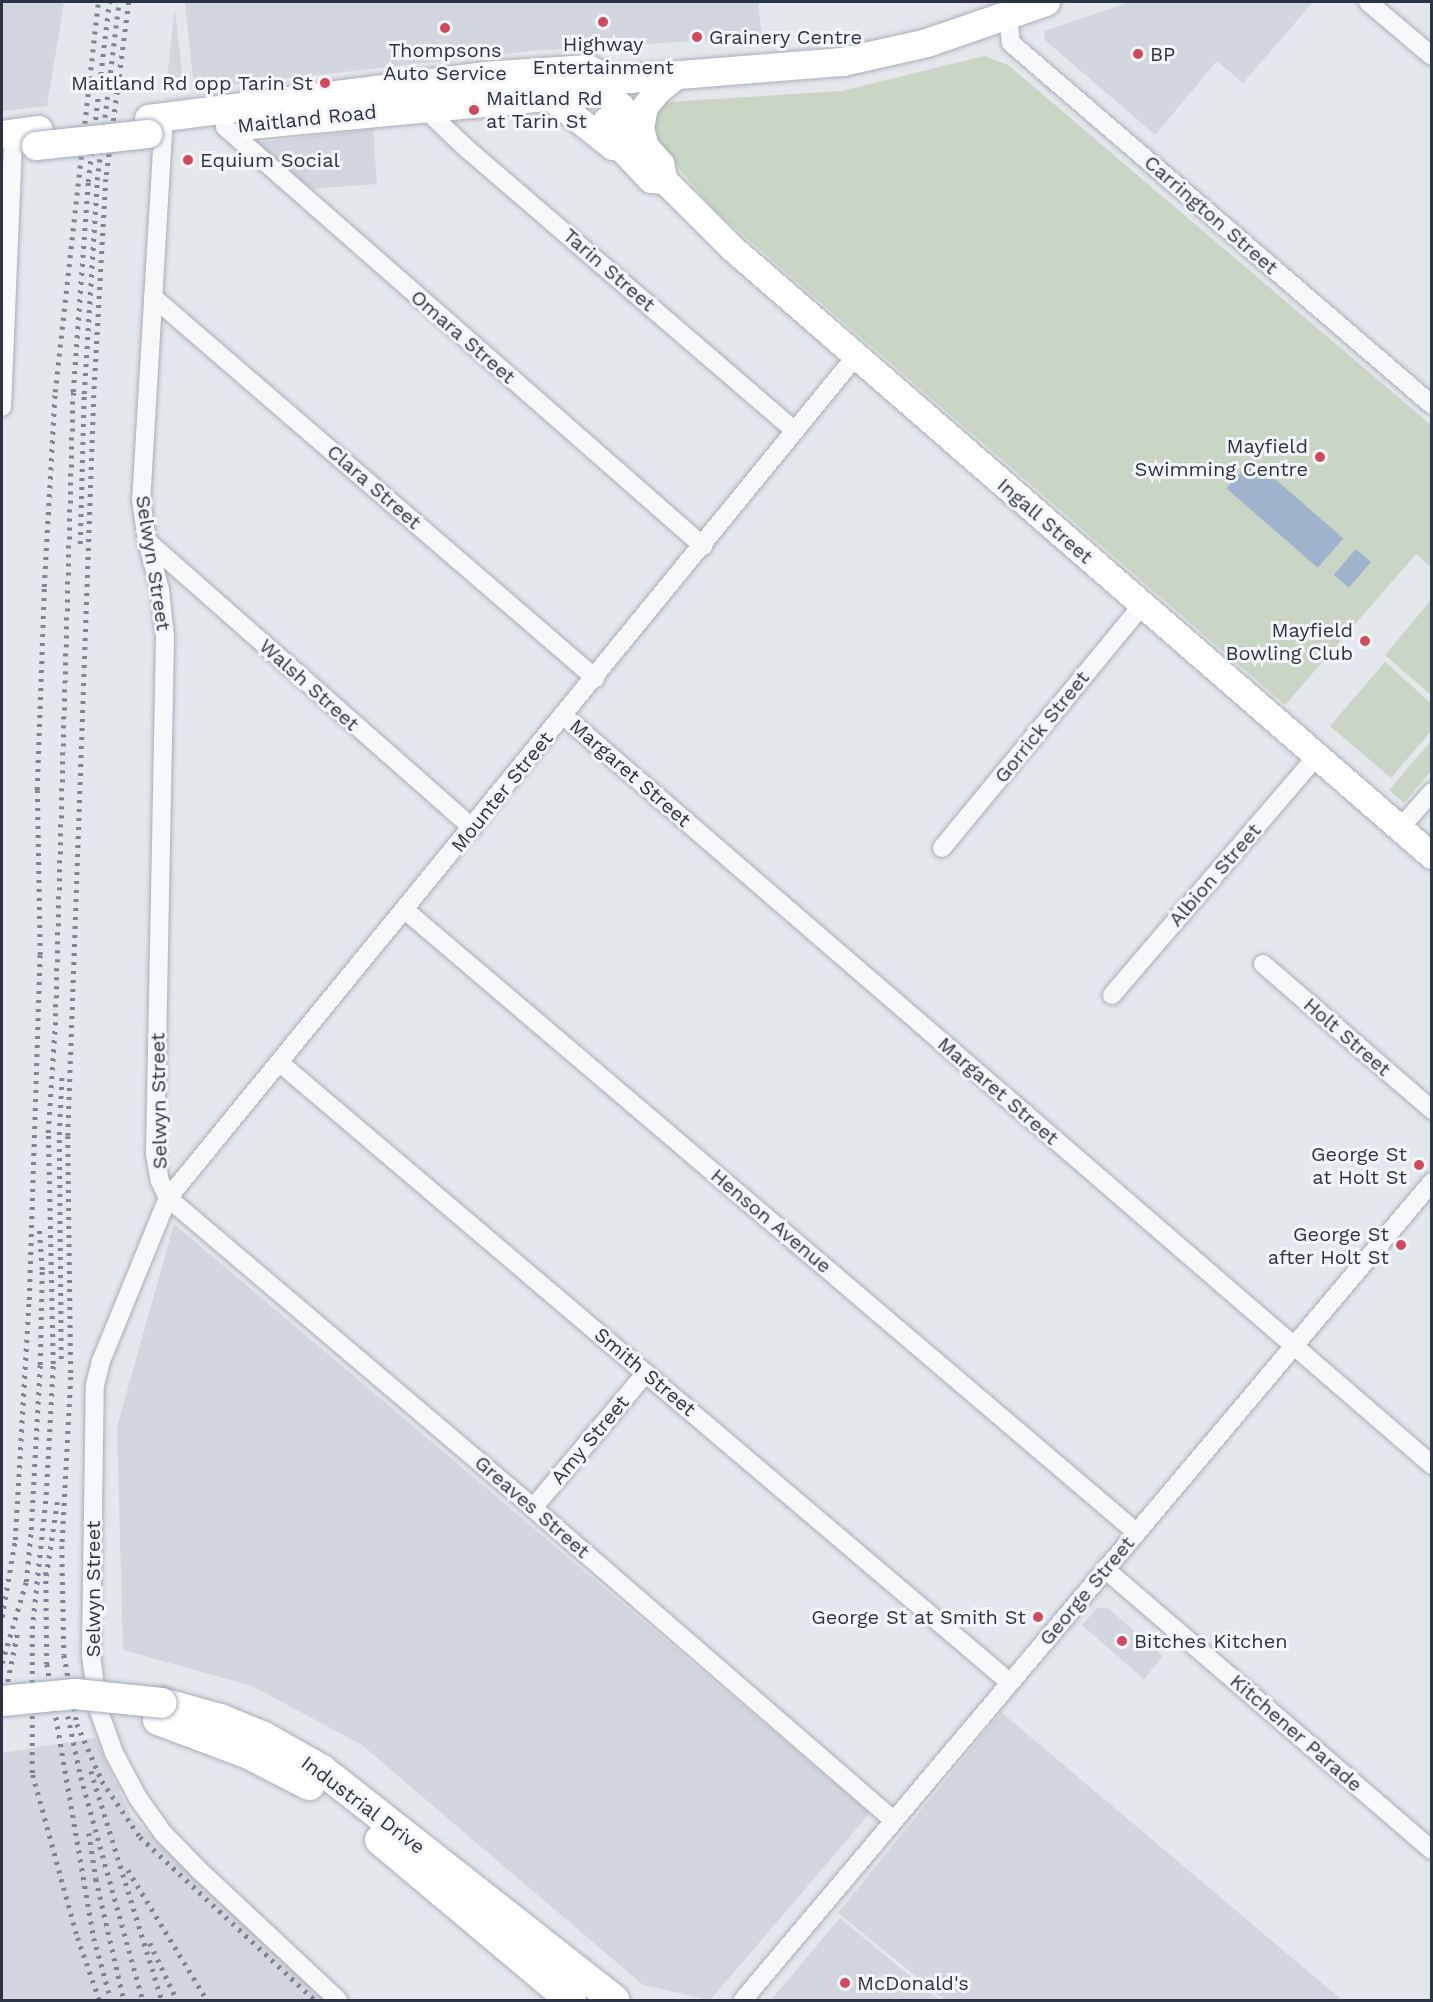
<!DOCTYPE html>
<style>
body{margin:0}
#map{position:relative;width:1433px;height:2002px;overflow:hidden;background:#e4e7ec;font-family:"Work Sans",sans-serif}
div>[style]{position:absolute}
.built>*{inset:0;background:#d2d6de}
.green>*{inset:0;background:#c9d6c5}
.water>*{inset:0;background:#9fb4cc;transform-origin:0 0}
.roads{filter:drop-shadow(0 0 2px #a9aeb7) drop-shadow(0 0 2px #a9aeb7)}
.minor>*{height:18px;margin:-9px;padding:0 9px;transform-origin:9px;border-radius:9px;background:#f7f8fa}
.secondary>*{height:26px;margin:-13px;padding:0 13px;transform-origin:13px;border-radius:13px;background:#fff}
.primary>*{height:28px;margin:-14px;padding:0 14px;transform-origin:14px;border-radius:14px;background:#fff}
.trunk>*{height:30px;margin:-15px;padding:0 15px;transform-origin:15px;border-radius:15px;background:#fff}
.rail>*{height:4.5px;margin-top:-2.25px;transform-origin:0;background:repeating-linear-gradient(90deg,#7d8696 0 3px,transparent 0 9px)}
.bridges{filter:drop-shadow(0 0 2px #a3abb8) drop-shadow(0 0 2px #a3abb8)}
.primary-bridge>*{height:28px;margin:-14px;padding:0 14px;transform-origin:14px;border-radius:14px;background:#fff}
.trunk-bridge>*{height:30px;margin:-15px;padding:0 15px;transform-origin:15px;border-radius:15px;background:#fff}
.dots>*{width:16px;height:16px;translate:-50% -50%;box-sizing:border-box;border:3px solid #f4f6f9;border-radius:50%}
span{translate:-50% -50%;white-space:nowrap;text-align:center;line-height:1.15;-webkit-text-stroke:6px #f4f6f9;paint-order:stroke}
.poi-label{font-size:20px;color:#2b3445}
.left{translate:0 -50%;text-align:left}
.right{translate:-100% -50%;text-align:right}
.street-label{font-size:20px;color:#2b3445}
.frame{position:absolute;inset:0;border:3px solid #2b3445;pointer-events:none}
</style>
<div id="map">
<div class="built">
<div style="clip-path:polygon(2px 2px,64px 2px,47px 106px,2px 111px)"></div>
<div style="clip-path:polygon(185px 2px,758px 2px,762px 37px,530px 51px,194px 89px)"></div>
<div style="clip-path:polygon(1130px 2px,1313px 2px,1243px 83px,1217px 61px,1155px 135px,1044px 39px,1045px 31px)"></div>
<div style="clip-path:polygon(175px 9px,184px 90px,166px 92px,169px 59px)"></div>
<div style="clip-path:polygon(373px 129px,377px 184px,308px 189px,254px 143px)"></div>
<div style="clip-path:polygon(174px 1224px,870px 1813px,710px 2000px,643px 1985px,362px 1745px,252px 1686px,123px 1650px,117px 1427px)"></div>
<div style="clip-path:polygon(1097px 1608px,1108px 1608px,1163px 1656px,1144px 1679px,1082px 1625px)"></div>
<div style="clip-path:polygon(1001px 1712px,1342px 2000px,945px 2000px,838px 1913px)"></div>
<div style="clip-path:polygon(95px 1738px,132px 1818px,334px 2000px,2px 2000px,2px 1753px)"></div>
<div style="clip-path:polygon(840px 1918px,939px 2000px,771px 2000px)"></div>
</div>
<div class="green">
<div style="clip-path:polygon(984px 56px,1008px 65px,1431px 425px,1431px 567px,1416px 554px,1285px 705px,714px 210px,652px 137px,652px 111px,667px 102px,842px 91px)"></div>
<div style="clip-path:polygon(1431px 600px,1431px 695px,1385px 655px)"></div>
<div style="clip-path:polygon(1385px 662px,1431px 703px,1431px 731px,1391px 778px,1330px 726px)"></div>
<div style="clip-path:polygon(1431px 741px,1431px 771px,1404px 803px,1389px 790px)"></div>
</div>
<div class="water">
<div style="left:1252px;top:459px;width:121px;height:39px;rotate:41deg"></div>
<div style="left:1356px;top:549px;width:20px;height:34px;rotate:41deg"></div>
</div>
<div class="roads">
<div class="minor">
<div style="left:1368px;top:2px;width:84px;rotate:40.2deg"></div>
<div style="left:1008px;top:15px;width:28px;rotate:84deg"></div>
<div style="left:1011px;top:43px;width:555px;rotate:40.69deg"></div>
<div style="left:424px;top:108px;width:58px;rotate:43.6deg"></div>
<div style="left:466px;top:148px;width:434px;rotate:40.7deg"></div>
<div style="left:225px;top:127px;width:636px;rotate:41.24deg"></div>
<div style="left:163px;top:133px;width:367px;rotate:93.4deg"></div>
<div style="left:141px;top:499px;width:42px;rotate:81.9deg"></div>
<div style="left:147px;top:541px;width:51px;rotate:75.1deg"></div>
<div style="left:160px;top:590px;width:47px;rotate:83.9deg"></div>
<div style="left:165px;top:637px;width:517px;rotate:91.11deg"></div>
<div style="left:155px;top:1154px;width:27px;rotate:80deg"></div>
<div style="left:160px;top:1181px;width:19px;rotate:65deg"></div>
<div style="left:168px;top:1198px;width:479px;rotate:40.3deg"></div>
<div style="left:533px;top:1508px;width:476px;rotate:40.9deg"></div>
<div style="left:153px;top:297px;width:584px;rotate:40.76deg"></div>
<div style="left:2px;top:407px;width:258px;rotate:-87.6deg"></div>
<div style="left:147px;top:541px;width:434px;rotate:41.4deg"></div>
<div style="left:564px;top:716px;width:1146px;rotate:40.79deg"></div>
<div style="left:1400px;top:828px;width:48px;rotate:-48.4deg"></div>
<div style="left:942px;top:848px;width:315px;rotate:-50.5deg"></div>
<div style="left:405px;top:910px;width:960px;rotate:40.39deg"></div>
<div style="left:1263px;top:964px;width:223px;rotate:40.8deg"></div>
<div style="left:1112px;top:995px;width:315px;rotate:-49.4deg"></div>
<div style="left:280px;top:1063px;width:956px;rotate:40.33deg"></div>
<div style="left:533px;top:1508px;width:176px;rotate:-50.1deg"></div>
<div style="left:1105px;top:1569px;width:431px;rotate:40.7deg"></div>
<div style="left:338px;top:2000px;width:187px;rotate:-136.9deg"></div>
<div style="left:201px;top:1872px;width:54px;rotate:-134.3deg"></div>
<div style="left:163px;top:1833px;width:43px;rotate:-125.5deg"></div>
<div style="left:138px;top:1798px;width:51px;rotate:-118.1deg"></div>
<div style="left:114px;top:1753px;width:48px;rotate:-109.6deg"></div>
<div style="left:98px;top:1708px;width:53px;rotate:-97.5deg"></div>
<div style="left:91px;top:1655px;width:270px;rotate:-89.2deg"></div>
<div style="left:95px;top:1385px;width:25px;rotate:-76deg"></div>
<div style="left:101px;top:1361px;width:176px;rotate:-67.7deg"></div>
<div style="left:168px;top:1198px;width:1087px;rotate:-50.75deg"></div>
<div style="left:743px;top:2000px;width:1070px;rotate:-49.89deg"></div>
</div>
<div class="secondary">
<div style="left:547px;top:95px;width:84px;rotate:38.2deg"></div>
<div style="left:613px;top:147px;width:6px;rotate:9deg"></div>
<div style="left:610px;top:97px;width:14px;rotate:39deg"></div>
<div style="left:621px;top:106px;width:19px;rotate:72deg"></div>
<div style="left:627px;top:124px;width:15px;rotate:53deg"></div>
<div style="left:636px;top:136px;width:38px;rotate:48deg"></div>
<div style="left:661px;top:164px;width:17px;rotate:77deg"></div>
<div style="left:665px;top:181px;width:95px;rotate:45deg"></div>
<div style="left:732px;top:248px;width:927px;rotate:40.98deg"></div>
<div style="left:607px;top:120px;width:25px;rotate:56deg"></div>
<div style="left:621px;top:141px;width:8px;rotate:83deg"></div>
<div style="left:622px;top:149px;width:42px;rotate:46.9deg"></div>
<div style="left:651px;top:180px;width:14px;rotate:4deg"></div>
<div style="left:646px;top:148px;width:21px;rotate:-104deg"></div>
<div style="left:641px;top:128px;width:21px;rotate:-79deg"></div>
<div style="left:645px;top:107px;width:19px;rotate:-51deg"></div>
<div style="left:657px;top:92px;width:28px;rotate:-39deg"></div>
</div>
<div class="primary">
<div style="left:149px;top:119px;width:338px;rotate:-7.3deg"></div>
<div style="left:484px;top:76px;width:104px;rotate:-3.9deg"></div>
<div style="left:588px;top:69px;width:22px;rotate:27deg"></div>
<div style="left:608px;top:79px;width:22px"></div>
<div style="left:630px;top:79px;width:214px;rotate:-4.6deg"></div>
<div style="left:843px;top:62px;width:86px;rotate:-12.7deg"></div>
<div style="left:927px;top:43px;width:126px;rotate:-19deg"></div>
<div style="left:250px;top:125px;width:340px;rotate:-5.4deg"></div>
<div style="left:588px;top:93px;width:24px;rotate:-35deg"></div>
<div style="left:2px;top:135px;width:37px;rotate:-8deg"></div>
</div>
<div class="trunk">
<div style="left:162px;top:1703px;width:60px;rotate:15.4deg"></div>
<div style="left:220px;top:1719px;width:48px;rotate:22.2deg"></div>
<div style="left:264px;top:1737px;width:67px;rotate:29.6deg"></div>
<div style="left:322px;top:1770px;width:372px;rotate:38.2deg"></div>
<div style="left:158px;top:1720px;width:97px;rotate:20.5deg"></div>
<div style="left:249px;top:1754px;width:68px;rotate:27.3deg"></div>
<div style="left:380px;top:1840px;width:249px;rotate:40deg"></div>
</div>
</div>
<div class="rail">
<div style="left:129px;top:2px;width:178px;rotate:97.4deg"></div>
<div style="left:106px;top:179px;width:216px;rotate:93.2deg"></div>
<div style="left:94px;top:395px;width:741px;rotate:92.01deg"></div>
<div style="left:68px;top:1136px;width:241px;rotate:89.3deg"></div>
<div style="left:71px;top:1377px;width:169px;rotate:93deg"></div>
<div style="left:62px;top:1546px;width:109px;rotate:88.9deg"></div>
<div style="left:64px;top:1655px;width:70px;rotate:79.3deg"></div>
<div style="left:77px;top:1724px;width:62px;rotate:66.3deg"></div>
<div style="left:102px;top:1781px;width:68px;rotate:55.8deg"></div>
<div style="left:140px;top:1837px;width:239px;rotate:43deg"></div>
<div style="left:80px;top:544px;width:150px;rotate:-88.5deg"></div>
<div style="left:84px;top:394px;width:214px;rotate:-86.5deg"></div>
<div style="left:97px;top:180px;width:179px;rotate:-83deg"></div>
<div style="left:61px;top:1359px;width:224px;rotate:-90.5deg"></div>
<div style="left:59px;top:1135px;width:63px;rotate:-87.3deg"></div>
<div style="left:46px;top:1572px;width:92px;rotate:89.4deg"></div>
<div style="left:47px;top:1664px;width:278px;rotate:80.3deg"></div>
<div style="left:94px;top:1938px;width:64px;rotate:74.7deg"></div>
<div style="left:46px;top:1576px;width:75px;rotate:-81.5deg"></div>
<div style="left:2px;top:1617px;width:78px;rotate:-80.4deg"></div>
<div style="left:15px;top:1540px;width:240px;rotate:-86.7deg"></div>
<div style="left:29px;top:1300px;width:345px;rotate:-88.2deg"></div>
<div style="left:40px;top:955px;width:165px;rotate:-91deg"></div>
<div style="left:37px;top:790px;width:203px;rotate:-88deg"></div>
<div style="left:44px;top:587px;width:195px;rotate:-86.8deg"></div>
<div style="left:55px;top:392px;width:392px;rotate:-83.7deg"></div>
<div style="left:2px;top:1663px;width:84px;rotate:-73.5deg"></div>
<div style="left:26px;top:1582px;width:52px;rotate:-84.5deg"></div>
<div style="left:31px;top:1530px;width:165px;rotate:-86.9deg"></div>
<div style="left:40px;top:1365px;width:95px;rotate:-88.8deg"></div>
<div style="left:42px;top:1270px;width:43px;rotate:-94deg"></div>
<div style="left:2px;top:1708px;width:75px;rotate:-78.4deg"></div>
<div style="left:68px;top:1716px;width:62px;rotate:78deg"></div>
<div style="left:81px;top:1777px;width:231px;rotate:74.5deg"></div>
<div style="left:91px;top:1771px;width:240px;rotate:72.8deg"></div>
<div style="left:89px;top:1833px;width:47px;rotate:81.3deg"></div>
<div style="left:96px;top:1879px;width:124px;rotate:77deg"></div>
<div style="left:128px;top:1870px;width:152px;rotate:58.7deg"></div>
<div style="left:150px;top:1943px;width:63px;rotate:64.7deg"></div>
<div style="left:99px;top:2000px;width:70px;rotate:-109.2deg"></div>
<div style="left:76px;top:1934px;width:167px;rotate:-105.3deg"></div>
<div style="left:32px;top:1773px;width:144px;rotate:-90deg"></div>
<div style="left:32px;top:1629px;width:135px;rotate:-84deg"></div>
<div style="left:46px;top:1495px;width:131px;rotate:-86.9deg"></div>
<div style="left:53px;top:1364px;width:231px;rotate:-91.2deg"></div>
<div style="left:48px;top:1133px;width:108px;rotate:-86.3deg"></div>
<div style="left:55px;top:1025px;width:633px;rotate:-88.37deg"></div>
<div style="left:73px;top:392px;width:211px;rotate:-85.9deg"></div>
<div style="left:88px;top:182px;width:181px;rotate:-83.3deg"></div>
</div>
<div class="bridges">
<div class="primary-bridge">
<div style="left:36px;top:146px;width:113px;rotate:-6.1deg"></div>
</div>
<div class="trunk-bridge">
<div style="left:2px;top:1701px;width:73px;rotate:-5.5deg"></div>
<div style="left:75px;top:1694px;width:87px;rotate:5.9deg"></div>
</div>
</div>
<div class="dots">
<div style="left:603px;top:22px;background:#d1495b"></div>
<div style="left:445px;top:28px;background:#d1495b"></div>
<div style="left:697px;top:37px;background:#d1495b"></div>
<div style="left:1138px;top:54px;background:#d1495b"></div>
<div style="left:325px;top:83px;background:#d1495b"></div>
<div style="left:474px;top:110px;background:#d1495b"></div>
<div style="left:188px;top:160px;background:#d1495b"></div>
<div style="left:1320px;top:457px;background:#d1495b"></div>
<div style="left:1365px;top:641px;background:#d1495b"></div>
<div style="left:1419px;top:1165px;background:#d1495b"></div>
<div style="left:1401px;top:1245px;background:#d1495b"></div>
<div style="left:1038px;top:1617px;background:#d1495b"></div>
<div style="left:1122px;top:1641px;background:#d1495b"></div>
<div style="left:845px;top:1983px;background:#d1495b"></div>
</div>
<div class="poi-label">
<span class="left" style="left:709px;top:37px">Grainery Centre</span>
<span style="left:603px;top:56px">Highway<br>Entertainment</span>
<span style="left:445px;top:62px">Thompsons<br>Auto Service</span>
<span class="left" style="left:1150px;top:54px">BP</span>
<span class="right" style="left:313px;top:83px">Maitland Rd opp Tarin St</span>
<span class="left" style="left:486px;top:110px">Maitland Rd<br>at Tarin St</span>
<span class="left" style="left:200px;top:160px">Equium Social</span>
<span class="right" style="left:1308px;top:458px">Mayfield<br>Swimming Centre</span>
<span class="right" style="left:1353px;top:642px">Mayfield<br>Bowling Club</span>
<span class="right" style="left:1407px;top:1166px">George St<br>at Holt St</span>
<span class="right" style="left:1389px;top:1246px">George St<br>after Holt St</span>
<span class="right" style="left:1026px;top:1617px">George St at Smith St</span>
<span class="left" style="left:1134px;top:1641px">Bitches Kitchen</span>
<span class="left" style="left:857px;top:1983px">McDonald's</span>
</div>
<div class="street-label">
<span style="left:307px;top:119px;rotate:-6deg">Maitland Road</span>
<span style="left:1211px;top:215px;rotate:41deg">Carrington Street</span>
<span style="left:609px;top:270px;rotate:41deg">Tarin Street</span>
<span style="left:463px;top:337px;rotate:41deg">Omara Street</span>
<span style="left:374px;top:487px;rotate:41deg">Clara Street</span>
<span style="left:1045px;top:521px;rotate:41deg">Ingall Street</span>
<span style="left:153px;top:563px;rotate:81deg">Selwyn Street</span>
<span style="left:309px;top:685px;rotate:42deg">Walsh Street</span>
<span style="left:1042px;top:727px;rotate:-51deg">Gorrick Street</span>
<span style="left:630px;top:773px;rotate:41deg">Margaret Street</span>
<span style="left:502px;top:792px;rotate:-51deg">Mounter Street</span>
<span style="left:1215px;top:875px;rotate:-49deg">Albion Street</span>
<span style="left:1347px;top:1037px;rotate:41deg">Holt Street</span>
<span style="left:998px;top:1091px;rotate:41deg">Margaret Street</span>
<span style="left:159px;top:1101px;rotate:-91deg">Selwyn Street</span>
<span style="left:771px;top:1221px;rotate:40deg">Henson Avenue</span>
<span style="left:645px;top:1372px;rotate:40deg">Smith Street</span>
<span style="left:590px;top:1440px;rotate:-50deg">Amy Street</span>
<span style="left:532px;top:1507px;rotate:41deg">Greaves Street</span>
<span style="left:93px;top:1589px;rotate:-90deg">Selwyn Street</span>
<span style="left:1087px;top:1591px;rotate:-50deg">George Street</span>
<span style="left:1296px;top:1733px;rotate:41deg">Kitchener Parade</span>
<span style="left:363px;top:1805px;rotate:37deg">Industrial Drive</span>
</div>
<div class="frame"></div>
</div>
